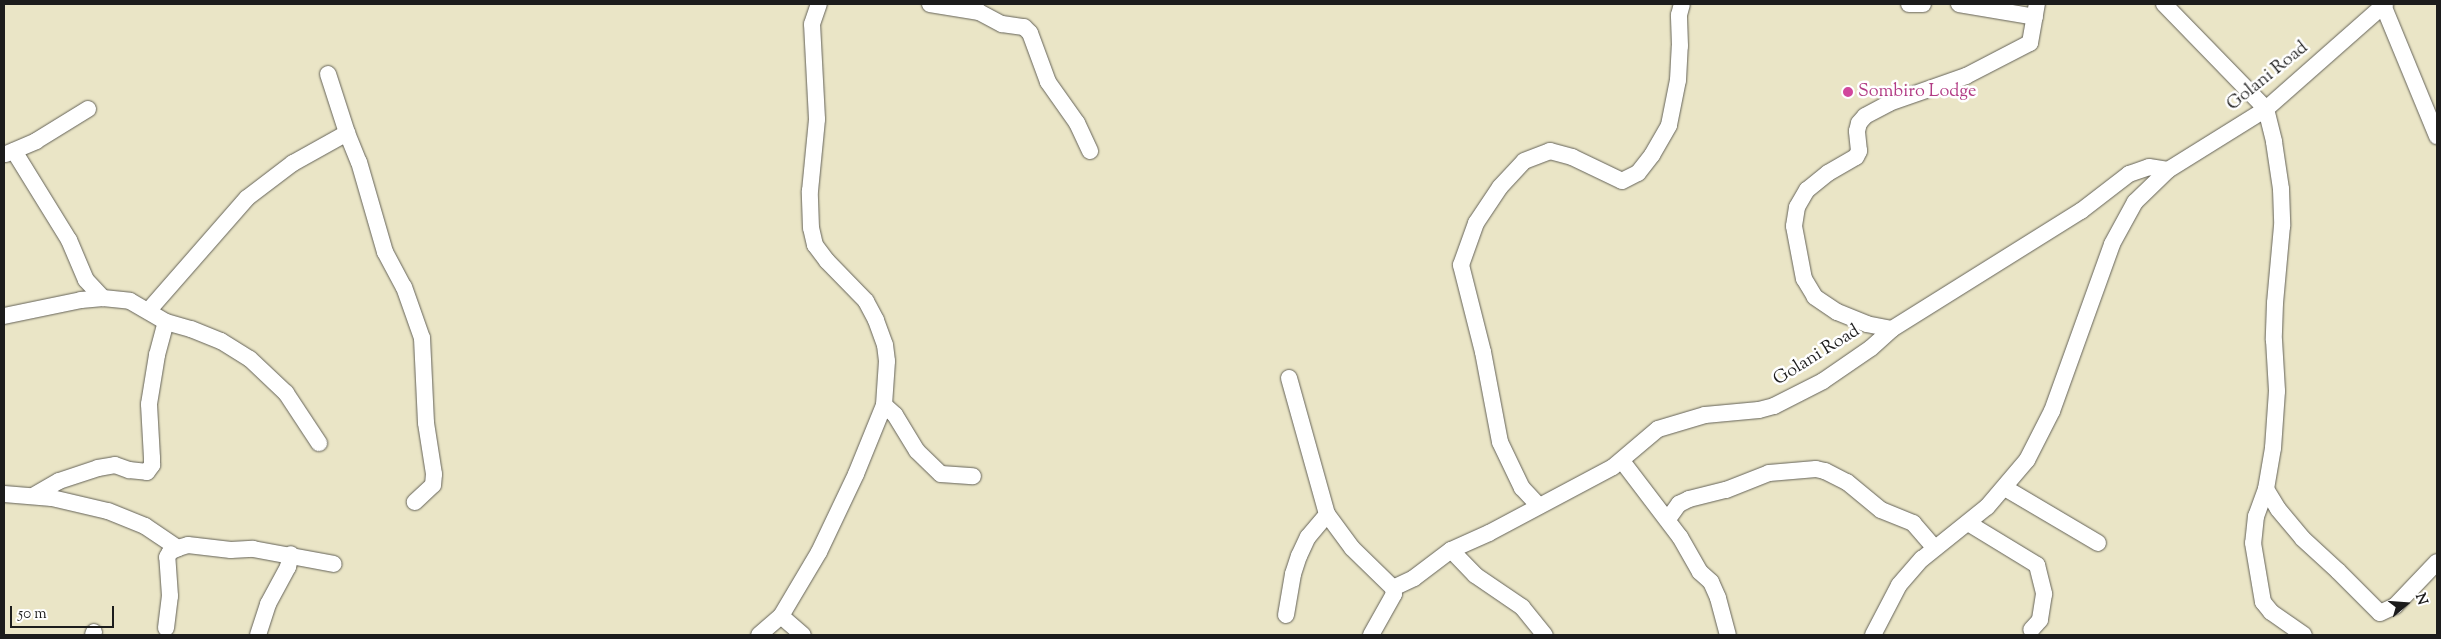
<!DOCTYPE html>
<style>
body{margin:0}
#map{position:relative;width:2441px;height:639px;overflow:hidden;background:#eae5c6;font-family:"Sorts Mill Goudy",serif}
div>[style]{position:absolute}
.roads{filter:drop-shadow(0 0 1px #646258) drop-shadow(0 0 1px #646258)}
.minor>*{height:16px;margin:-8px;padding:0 8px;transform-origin:8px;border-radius:8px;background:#fff}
.dots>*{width:14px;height:14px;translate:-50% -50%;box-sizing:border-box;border:2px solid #fff;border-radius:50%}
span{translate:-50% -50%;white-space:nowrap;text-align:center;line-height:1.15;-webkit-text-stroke:5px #fff;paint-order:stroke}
.street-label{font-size:18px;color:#1c1c1c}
.hotel-label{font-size:18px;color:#b23c85}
.left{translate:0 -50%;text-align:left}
.frame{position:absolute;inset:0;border:5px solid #1c1c1c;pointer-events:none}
.north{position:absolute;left:2381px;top:579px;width:50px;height:50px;-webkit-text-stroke:4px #fff;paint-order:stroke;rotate:72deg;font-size:14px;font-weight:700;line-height:20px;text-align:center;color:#1c1c1c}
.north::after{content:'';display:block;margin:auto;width:18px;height:22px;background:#1c1c1c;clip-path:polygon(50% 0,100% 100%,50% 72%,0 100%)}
.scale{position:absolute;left:10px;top:606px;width:104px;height:22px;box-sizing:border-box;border:2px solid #1c1c1c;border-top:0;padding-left:6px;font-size:15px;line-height:18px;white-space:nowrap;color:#1c1c1c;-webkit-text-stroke:4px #fff;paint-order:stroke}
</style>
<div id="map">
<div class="roads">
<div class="minor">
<div style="left:930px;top:4px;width:50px;rotate:9.3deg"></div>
<div style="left:979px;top:12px;width:26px;rotate:28deg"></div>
<div style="left:1002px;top:24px;width:22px;rotate:8deg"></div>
<div style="left:1024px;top:27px;width:8px;rotate:45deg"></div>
<div style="left:1030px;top:33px;width:52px;rotate:69.8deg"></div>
<div style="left:1048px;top:82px;width:50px;rotate:54.7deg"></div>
<div style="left:1077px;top:123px;width:31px;rotate:65deg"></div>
<div style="left:1909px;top:4px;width:14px"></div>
<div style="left:1959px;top:4px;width:77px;rotate:9.7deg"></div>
<div style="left:2164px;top:4px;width:146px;rotate:45.8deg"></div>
<div style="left:2266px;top:109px;width:34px;rotate:76deg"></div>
<div style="left:2274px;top:142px;width:48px;rotate:81.5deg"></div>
<div style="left:2281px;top:189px;width:37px;rotate:88deg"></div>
<div style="left:2282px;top:226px;width:77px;rotate:95.2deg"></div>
<div style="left:2275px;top:303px;width:37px;rotate:92deg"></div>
<div style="left:2274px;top:340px;width:51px;rotate:86.6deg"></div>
<div style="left:2277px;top:391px;width:57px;rotate:94deg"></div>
<div style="left:2273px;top:448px;width:42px;rotate:99.7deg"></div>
<div style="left:2266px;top:489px;width:29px;rotate:110deg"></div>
<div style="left:2256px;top:516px;width:27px;rotate:96deg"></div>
<div style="left:2253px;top:543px;width:60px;rotate:80.4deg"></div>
<div style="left:2263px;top:602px;width:13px;rotate:51deg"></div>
<div style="left:2271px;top:612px;width:40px;rotate:34.9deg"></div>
<div style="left:2383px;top:5px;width:142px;rotate:67.6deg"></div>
<div style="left:328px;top:74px;width:62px;rotate:72.1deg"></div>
<div style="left:347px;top:133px;width:31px;rotate:68deg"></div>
<div style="left:359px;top:162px;width:94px;rotate:73.9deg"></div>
<div style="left:385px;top:252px;width:40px;rotate:62deg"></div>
<div style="left:404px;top:287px;width:54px;rotate:70.6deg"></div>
<div style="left:422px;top:338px;width:85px;rotate:87.3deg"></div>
<div style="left:426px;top:423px;width:52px;rotate:81.1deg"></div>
<div style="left:434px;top:474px;width:11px;rotate:95deg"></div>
<div style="left:433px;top:485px;width:25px;rotate:137deg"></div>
<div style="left:14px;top:151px;width:105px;rotate:58.3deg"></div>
<div style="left:69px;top:240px;width:43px;rotate:67deg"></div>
<div style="left:86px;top:280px;width:25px;rotate:47deg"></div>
<div style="left:6px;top:154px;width:33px;rotate:-23deg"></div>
<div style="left:36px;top:141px;width:61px;rotate:-31.6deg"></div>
<div style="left:149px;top:310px;width:149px;rotate:-48.8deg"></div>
<div style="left:247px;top:198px;width:58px;rotate:-37.3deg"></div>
<div style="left:293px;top:163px;width:62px;rotate:-29.1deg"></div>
<div style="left:4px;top:316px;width:79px;rotate:-11.7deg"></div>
<div style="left:81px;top:300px;width:22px;rotate:-5deg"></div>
<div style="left:103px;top:298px;width:27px;rotate:6deg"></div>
<div style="left:130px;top:301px;width:42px;rotate:30.3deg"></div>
<div style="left:166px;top:322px;width:26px;rotate:16deg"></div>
<div style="left:191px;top:329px;width:32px;rotate:22deg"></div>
<div style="left:221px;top:341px;width:34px;rotate:32deg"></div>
<div style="left:250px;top:359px;width:50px;rotate:43.4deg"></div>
<div style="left:286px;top:393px;width:60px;rotate:56.6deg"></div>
<div style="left:1892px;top:329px;width:25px;rotate:-169deg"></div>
<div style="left:1867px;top:324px;width:32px;rotate:-158deg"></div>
<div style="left:1837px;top:312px;width:27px;rotate:-146deg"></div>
<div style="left:1815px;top:297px;width:21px;rotate:-121deg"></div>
<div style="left:1804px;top:279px;width:54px;rotate:-100.7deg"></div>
<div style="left:1794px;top:226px;width:19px;rotate:-81deg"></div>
<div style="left:1797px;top:207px;width:20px;rotate:-60deg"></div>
<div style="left:1807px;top:190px;width:27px;rotate:-39deg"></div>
<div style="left:1828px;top:173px;width:32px;rotate:-30deg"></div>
<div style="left:1856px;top:157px;width:7px;rotate:-63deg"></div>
<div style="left:1859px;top:151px;width:20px;rotate:-96deg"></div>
<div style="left:1857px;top:131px;width:8px;rotate:-76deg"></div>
<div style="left:1859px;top:123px;width:9px;rotate:-49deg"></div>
<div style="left:1865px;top:116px;width:27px;rotate:-28deg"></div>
<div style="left:1889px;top:103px;width:82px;rotate:-19.3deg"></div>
<div style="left:1966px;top:76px;width:72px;rotate:-27.3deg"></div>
<div style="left:2030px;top:43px;width:40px;rotate:-80deg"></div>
<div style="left:1289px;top:378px;width:141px;rotate:74.4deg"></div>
<div style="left:1327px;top:514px;width:42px;rotate:53.7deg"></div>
<div style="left:1352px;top:548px;width:57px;rotate:44.3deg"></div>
<div style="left:1393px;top:588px;width:6px;rotate:81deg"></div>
<div style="left:1394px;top:594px;width:47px;rotate:119.3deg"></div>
<div style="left:884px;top:405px;width:15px;rotate:42deg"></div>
<div style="left:895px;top:415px;width:42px;rotate:58.6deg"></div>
<div style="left:917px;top:451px;width:33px;rotate:44deg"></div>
<div style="left:941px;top:474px;width:32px;rotate:4deg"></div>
<div style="left:1622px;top:461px;width:96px;rotate:52.7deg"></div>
<div style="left:1680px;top:537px;width:40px;rotate:60.3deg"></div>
<div style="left:1700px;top:572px;width:15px;rotate:42deg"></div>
<div style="left:1711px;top:582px;width:17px;rotate:66deg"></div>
<div style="left:1718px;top:598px;width:38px;rotate:75deg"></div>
<div style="left:2005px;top:488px;width:108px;rotate:30.6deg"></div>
<div style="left:2266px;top:489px;width:23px;rotate:59deg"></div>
<div style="left:2278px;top:509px;width:38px;rotate:50deg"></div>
<div style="left:2302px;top:538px;width:49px;rotate:42.5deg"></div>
<div style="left:2338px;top:571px;width:59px;rotate:45deg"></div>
<div style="left:2380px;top:613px;width:17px;rotate:-25deg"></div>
<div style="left:2395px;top:606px;width:61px;rotate:-46.3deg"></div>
<div style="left:4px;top:494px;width:48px;rotate:4.8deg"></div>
<div style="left:52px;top:498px;width:57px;rotate:13.1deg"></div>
<div style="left:108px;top:511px;width:40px;rotate:22deg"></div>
<div style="left:145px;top:526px;width:40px;rotate:34deg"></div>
<div style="left:33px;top:496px;width:30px;rotate:-30deg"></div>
<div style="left:59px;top:481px;width:41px;rotate:-18.4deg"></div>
<div style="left:98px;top:468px;width:17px;rotate:-10deg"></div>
<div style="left:115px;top:465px;width:15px;rotate:20deg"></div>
<div style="left:129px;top:470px;width:18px;rotate:6deg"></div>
<div style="left:147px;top:472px;width:9px;rotate:-54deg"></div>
<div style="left:152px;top:465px;width:7px;rotate:-90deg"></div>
<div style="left:152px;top:458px;width:54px;rotate:-93.2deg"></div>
<div style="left:149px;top:404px;width:50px;rotate:-80.7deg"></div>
<div style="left:157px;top:355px;width:34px;rotate:-75deg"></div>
<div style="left:1539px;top:506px;width:25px;rotate:-133deg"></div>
<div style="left:1522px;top:488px;width:51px;rotate:-115.6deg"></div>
<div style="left:1500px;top:442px;width:92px;rotate:-100.7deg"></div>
<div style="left:1483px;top:352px;width:90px;rotate:-104.2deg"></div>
<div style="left:1461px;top:265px;width:45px;rotate:-70.3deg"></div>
<div style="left:1476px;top:223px;width:43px;rotate:-56.3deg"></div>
<div style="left:1500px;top:187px;width:35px;rotate:-47deg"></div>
<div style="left:1524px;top:161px;width:28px;rotate:-21deg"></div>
<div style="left:1550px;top:151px;width:23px;rotate:15deg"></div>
<div style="left:1572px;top:157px;width:55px;rotate:25.6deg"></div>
<div style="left:1622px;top:181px;width:18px;rotate:-27deg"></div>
<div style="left:1638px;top:173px;width:23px;rotate:-52deg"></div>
<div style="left:1652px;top:155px;width:34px;rotate:-60deg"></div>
<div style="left:1669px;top:125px;width:46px;rotate:-78.7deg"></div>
<div style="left:1678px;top:80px;width:34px;rotate:-87deg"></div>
<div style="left:1680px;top:46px;width:31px;rotate:-92deg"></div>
<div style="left:1679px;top:15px;width:11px;rotate:-75deg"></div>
<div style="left:1668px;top:519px;width:19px;rotate:-54deg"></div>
<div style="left:1679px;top:504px;width:11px;rotate:-27deg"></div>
<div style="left:1689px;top:499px;width:38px;rotate:-14deg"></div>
<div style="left:1726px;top:490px;width:46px;rotate:-21.6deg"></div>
<div style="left:1769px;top:473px;width:47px;rotate:-4.9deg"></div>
<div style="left:1816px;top:469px;width:9px;rotate:13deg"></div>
<div style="left:1825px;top:471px;width:25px;rotate:27deg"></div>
<div style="left:1847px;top:482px;width:44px;rotate:39.5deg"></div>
<div style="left:1881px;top:510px;width:35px;rotate:22deg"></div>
<div style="left:1913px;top:523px;width:33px;rotate:49deg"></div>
<div style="left:1968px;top:523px;width:81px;rotate:31.3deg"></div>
<div style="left:2037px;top:565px;width:30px;rotate:76deg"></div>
<div style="left:2044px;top:594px;width:26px;rotate:99deg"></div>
<div style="left:2040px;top:620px;width:13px;rotate:132deg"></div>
<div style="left:1451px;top:550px;width:35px;rotate:46deg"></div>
<div style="left:1475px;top:575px;width:57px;rotate:34.2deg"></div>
<div style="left:1522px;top:607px;width:36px;rotate:51deg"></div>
<div style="left:1393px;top:588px;width:23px;rotate:-25deg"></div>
<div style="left:1414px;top:578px;width:46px;rotate:-37.1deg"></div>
<div style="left:1451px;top:550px;width:42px;rotate:-24.1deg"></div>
<div style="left:1489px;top:533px;width:140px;rotate:-28deg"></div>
<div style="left:1613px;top:467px;width:59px;rotate:-40.2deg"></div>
<div style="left:1658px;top:429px;width:49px;rotate:-16.6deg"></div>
<div style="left:1705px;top:415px;width:54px;rotate:-5.3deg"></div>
<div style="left:1759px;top:410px;width:16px;rotate:-15deg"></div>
<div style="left:1774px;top:406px;width:55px;rotate:-27deg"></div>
<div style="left:1823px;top:381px;width:58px;rotate:-34.5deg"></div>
<div style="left:1871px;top:348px;width:28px;rotate:-42deg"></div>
<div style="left:1892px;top:329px;width:223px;rotate:-32deg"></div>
<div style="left:2081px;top:211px;width:61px;rotate:-37.6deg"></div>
<div style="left:2129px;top:174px;width:21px;rotate:-19deg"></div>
<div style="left:2149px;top:167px;width:19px;rotate:9deg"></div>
<div style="left:1286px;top:615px;width:42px;rotate:-80.3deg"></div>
<div style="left:1293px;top:574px;width:19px;rotate:-72deg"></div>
<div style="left:1299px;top:556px;width:21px;rotate:-65deg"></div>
<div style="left:1308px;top:537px;width:30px;rotate:-50deg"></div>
<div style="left:781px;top:616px;width:29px;rotate:41deg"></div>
<div style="left:166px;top:628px;width:32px;rotate:-83deg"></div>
<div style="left:170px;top:596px;width:39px;rotate:-94deg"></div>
<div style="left:167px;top:557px;width:6px;rotate:-59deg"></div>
<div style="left:170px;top:552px;width:9px;rotate:-27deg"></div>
<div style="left:178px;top:548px;width:10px;rotate:-17deg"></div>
<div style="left:188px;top:545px;width:43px;rotate:6.6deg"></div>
<div style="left:231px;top:550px;width:22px;rotate:-3deg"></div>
<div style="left:253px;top:549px;width:82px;rotate:10.5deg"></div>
<div style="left:93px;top:635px;width:3px;rotate:-72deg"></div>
<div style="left:258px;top:635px;width:33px;rotate:-72deg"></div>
<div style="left:268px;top:604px;width:42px;rotate:-61.6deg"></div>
<div style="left:288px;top:567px;width:13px;rotate:-77deg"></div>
<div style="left:759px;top:635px;width:29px;rotate:-41deg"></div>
<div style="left:781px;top:616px;width:74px;rotate:-59.3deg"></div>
<div style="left:819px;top:552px;width:86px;rotate:-64.6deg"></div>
<div style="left:856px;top:474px;width:74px;rotate:-67.9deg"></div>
<div style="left:884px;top:405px;width:44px;rotate:-86.1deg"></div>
<div style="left:887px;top:361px;width:16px;rotate:-97deg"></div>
<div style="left:885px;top:345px;width:27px;rotate:-110deg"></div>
<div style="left:876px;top:320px;width:21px;rotate:-118deg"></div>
<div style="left:866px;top:301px;width:56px;rotate:-134.3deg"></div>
<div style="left:827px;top:261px;width:20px;rotate:-127deg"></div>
<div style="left:815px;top:245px;width:17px;rotate:-103deg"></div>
<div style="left:811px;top:228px;width:37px;rotate:-92deg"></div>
<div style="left:810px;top:191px;width:72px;rotate:-84.4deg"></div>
<div style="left:817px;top:119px;width:95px;rotate:-93deg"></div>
<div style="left:812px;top:24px;width:21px;rotate:-71deg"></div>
<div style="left:1873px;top:635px;width:56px;rotate:-62.5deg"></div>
<div style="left:1899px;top:585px;width:35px;rotate:-49deg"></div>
<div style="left:1922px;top:559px;width:83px;rotate:-38.7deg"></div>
<div style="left:1987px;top:507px;width:62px;rotate:-49.6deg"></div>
<div style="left:2027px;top:460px;width:55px;rotate:-63deg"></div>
<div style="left:2052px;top:411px;width:177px;rotate:-70.2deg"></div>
<div style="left:2112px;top:244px;width:48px;rotate:-61.3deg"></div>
<div style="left:2135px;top:202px;width:46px;rotate:-44.1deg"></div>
<div style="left:2168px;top:170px;width:115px;rotate:-31.9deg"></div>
<div style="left:2266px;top:109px;width:159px;rotate:-41.4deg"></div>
</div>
</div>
<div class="dots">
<div style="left:1848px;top:92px;background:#d1479c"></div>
</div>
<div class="street-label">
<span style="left:2268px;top:77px;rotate:-39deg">Golani Road</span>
<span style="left:1817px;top:356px;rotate:-32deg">Golani Road</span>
</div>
<div class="hotel-label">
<span class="left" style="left:1858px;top:92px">Sombiro Lodge</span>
</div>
<div class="frame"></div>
<div class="north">N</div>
<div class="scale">50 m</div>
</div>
